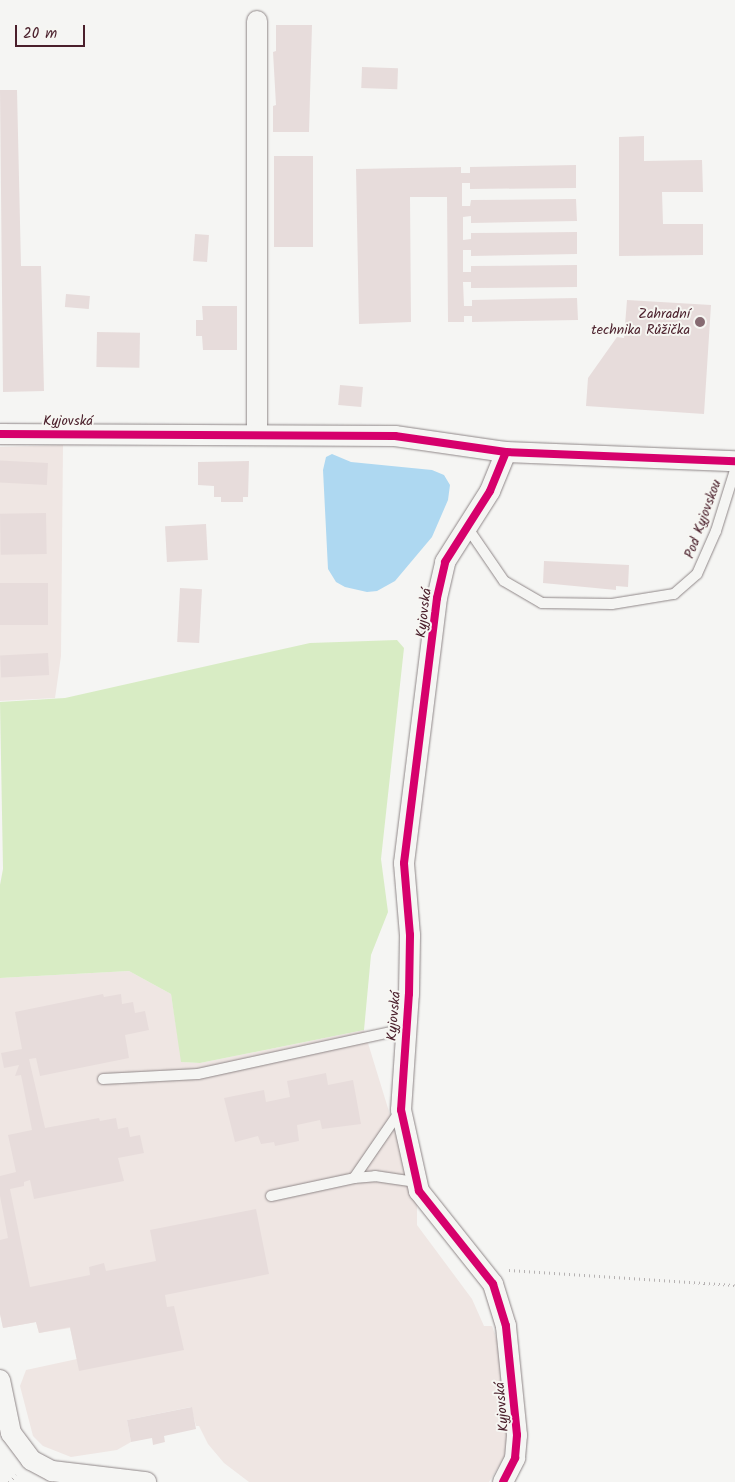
<!DOCTYPE html>
<meta charset="utf-8">
<style>
body{margin:0}
#map{position:relative;width:735px;height:1482px;overflow:hidden;background:#f5f5f3;font-family:Kalam,sans-serif}
div>[style]{position:absolute}
.built>*{inset:0;background:#efe6e3}
.green>*{inset:0;background:#d8ecc4}
.water>*{inset:0;background:#aed8f1}
.building>*{inset:0;background:#e7dcdb;transform-origin:0 0}
.path>*{height:3px;margin-top:-1.5px;transform-origin:0;background:repeating-linear-gradient(90deg,#b6b2b2 0 1px,transparent 0 5px)}
.roads{filter:drop-shadow(0 0 1px #8f8788) drop-shadow(0 0 1px #8f8788)}
.lane>*{height:10px;margin:-5px;padding:0 5px;transform-origin:5px;border-radius:5px;background:#f5f5f3}
.street>*{height:20px;margin:-10px;padding:0 10px;transform-origin:10px;border-radius:10px;background:#f5f5f3}
.cycleway>*{height:8px;margin:-4px;padding:0 4px;transform-origin:4px;border-radius:4px;background:#d6006c}
.dots>*{width:14px;height:14px;translate:-50% -50%;box-sizing:border-box;border:2px solid #f6f6f2;border-radius:50%}
span{translate:-50% -50%;white-space:nowrap;text-align:center;line-height:1.15;-webkit-text-stroke:4px #f6f6f2;paint-order:stroke}
.poi-label{font-size:14px;color:#4a1f2b}
.right{translate:-100% -50%;text-align:right}
.street-label{font-size:14px;color:#4a1f2b}
.scale{position:absolute;left:15px;top:25px;width:70px;height:22px;box-sizing:border-box;border:2px solid #4a1f2b;border-top:0;padding-left:6px;font-size:15px;line-height:18px;white-space:nowrap;color:#4a1f2b;-webkit-text-stroke:4px #f6f6f2;paint-order:stroke}
</style>
<div id="map">
<div class="built">
<div style="clip-path:polygon(63px 445px,61px 656px,55px 698px,0 701px,0 447px)"></div>
<div style="clip-path:polygon(129px 971px,171px 994px,182px 1062px,200px 1063px,364px 1030px,417px 1203px,417px 1225px,472px 1299px,484px 1326px,492px 1326px,499px 1346px,508px 1437px,504px 1458px,489px 1482px,249px 1482px,224px 1463px,208px 1444px,199px 1426px,196px 1426px,191px 1407px,127px 1420px,131px 1442px,117px 1450px,71px 1457px,43px 1446px,33px 1436px,20px 1386px,26px 1370px,77px 1359px,70px 1328px,39px 1333px,36px 1322px,3px 1328px,0 1314px,0 978px)"></div>
</div>
<div class="green">
<div style="clip-path:polygon(397px 640px,404px 648px,381px 859px,388px 912px,371px 955px,364px 1030px,200px 1063px,181px 1062px,171px 994px,129px 971px,0 978px,0 885px,3px 869px,0 702px,65px 698px,310px 643px)"></div>
</div>
<div class="water">
<div style="clip-path:polygon(332px 454px,351px 462px,432px 470px,444px 475px,450px 485px,448px 500px,432px 537px,395px 581px,377px 591px,367px 592px,345px 587px,336px 582px,328px 569px,323px 470px,326px 457px)"></div>
</div>
<div class="building">
<div style="clip-path:polygon(276px 25px,312px 25px,309px 132px,273px 132px,273px 106px,276px 105px,273px 52px,276px 51px)"></div>
<div style="left:362px;top:67px;width:36px;height:21px;rotate:2deg"></div>
<div style="clip-path:polygon(0 90px,17px 90px,21px 266px,41px 266px,44px 391px,3px 392px)"></div>
<div style="clip-path:polygon(644px 136px,644px 161px,702px 160px,703px 192px,662px 192px,663px 224px,703px 224px,703px 255px,619px 256px,619px 137px)"></div>
<div style="left:274px;top:156px;width:39px;height:91px"></div>
<div style="clip-path:polygon(576px 165px,576px 188px,470px 189px,470px 183px,462px 183px,462px 206px,470px 206px,471px 200px,576px 199px,577px 221px,471px 223px,471px 216px,463px 217px,463px 240px,471px 239px,471px 233px,577px 232px,577px 254px,471px 256px,471px 250px,463px 250px,463px 272px,471px 272px,471px 266px,577px 265px,577px 287px,471px 288px,471px 282px,463px 282px,464px 306px,472px 306px,472px 300px,577px 298px,578px 320px,472px 322px,472px 316px,464px 316px,464px 322px,448px 322px,447px 197px,410px 197px,411px 322px,359px 324px,356px 169px,461px 167px,461px 173px,470px 173px,470px 167px)"></div>
<div style="left:195px;top:234px;width:14px;height:27px;rotate:4deg"></div>
<div style="left:66px;top:294px;width:24px;height:13px;rotate:5deg"></div>
<div style="clip-path:polygon(627px 300px,711px 305px,704px 414px,586px 406px,588px 378px,617px 337px,624px 338px)"></div>
<div style="clip-path:polygon(202px 306px,237px 306px,237px 350px,203px 350px,202px 336px,196px 336px,196px 320px,203px 320px)"></div>
<div style="left:97px;top:332px;width:43px;height:35px;rotate:1deg"></div>
<div style="left:340px;top:385px;width:23px;height:20px;rotate:5deg"></div>
<div style="clip-path:polygon(249px 461px,248px 497px,243px 497px,243px 502px,221px 502px,221px 497px,214px 497px,214px 486px,198px 485px,198px 462px)"></div>
<div style="left:48px;top:463px;width:22px;height:48px;rotate:93deg"></div>
<div style="left:46px;top:513px;width:41px;height:46px;rotate:89deg"></div>
<div style="left:206px;top:524px;width:36px;height:41px;rotate:87deg"></div>
<div style="clip-path:polygon(544px 561px,629px 565px,628px 587px,616px 586px,616px 590px,543px 583px)"></div>
<div style="left:48px;top:583px;width:42px;height:48px;rotate:90deg"></div>
<div style="left:180px;top:588px;width:22px;height:54px;rotate:3deg"></div>
<div style="left:48px;top:653px;width:22px;height:48px;rotate:87deg"></div>
<div style="clip-path:polygon(103px 994px,104px 997px,121px 994px,122px 1004px,133px 1002px,135px 1013px,145px 1011px,149px 1030px,125px 1035px,129px 1058px,40px 1076px,36px 1058px,29px 1059px,45px 1128px,99px 1118px,100px 1121px,116px 1118px,118px 1129px,128px 1127px,130px 1137px,140px 1135px,144px 1153px,118px 1158px,124px 1181px,34px 1199px,30px 1180px,24px 1182px,24px 1186px,10px 1189px,30px 1287px,90px 1275px,89px 1267px,104px 1263px,106px 1271px,156px 1261px,150px 1230px,256px 1209px,269px 1274px,165px 1295px,167px 1307px,174px 1306px,184px 1350px,79px 1371px,70px 1327px,39px 1333px,36px 1322px,3px 1328px,0 1314px,0 1240px,8px 1238px,0 1196px,0 1176px,16px 1172px,8px 1135px,32px 1130px,21px 1075px,15px 1076px,19px 1065px,4px 1068px,1px 1053px,22px 1049px,15px 1012px)"></div>
<div style="clip-path:polygon(326px 1073px,328px 1085px,353px 1080px,361px 1124px,322px 1129px,320px 1120px,297px 1125px,299px 1141px,275px 1146px,274px 1142px,261px 1144px,258px 1136px,235px 1142px,224px 1098px,264px 1090px,266px 1102px,290px 1097px,287px 1081px)"></div>
<div style="clip-path:polygon(192px 1407px,196px 1429px,164px 1436px,165px 1442px,153px 1445px,152px 1438px,131px 1442px,127px 1420px)"></div>
</div>
<div class="path">
<div style="left:509px;top:1270px;width:226px;rotate:3.8deg"></div>
<div style="left:9px;top:1482px;width:10px;rotate:-45deg"></div>
</div>
<div class="roads">
<div class="lane">
<div style="left:467px;top:527px;width:65px;rotate:55.6deg"></div>
<div style="left:504px;top:581px;width:44px;rotate:30.1deg"></div>
<div style="left:542px;top:603px;width:70px;rotate:0.8deg"></div>
<div style="left:612px;top:604px;width:63px;rotate:-9.2deg"></div>
<div style="left:674px;top:594px;width:30px;rotate:-41deg"></div>
<div style="left:697px;top:574px;width:47px;rotate:-66.2deg"></div>
<div style="left:716px;top:531px;width:64px;rotate:-72.7deg"></div>
<div style="left:103px;top:1079px;width:95px;rotate:-3deg"></div>
<div style="left:198px;top:1074px;width:212px;rotate:-12.3deg"></div>
<div style="left:354px;top:1178px;width:81px;rotate:-55.5deg"></div>
<div style="left:271px;top:1196px;width:85px;rotate:-12.2deg"></div>
<div style="left:354px;top:1178px;width:21px;rotate:-5deg"></div>
<div style="left:375px;top:1176px;width:40px;rotate:8.5deg"></div>
</div>
<div class="street">
<div style="left:257px;top:21px;width:412px;rotate:90deg"></div>
<div style="left:0;top:434px;width:395px;rotate:0.3deg"></div>
<div style="left:395px;top:436px;width:112px;rotate:8.2deg"></div>
<div style="left:506px;top:452px;width:229px;rotate:2.3deg"></div>
<div style="left:0;top:1380px;width:54px;rotate:78.3deg"></div>
<div style="left:11px;top:1433px;width:34px;rotate:53deg"></div>
<div style="left:31px;top:1460px;width:24px;rotate:28deg"></div>
<div style="left:52px;top:1471px;width:95px;rotate:6.7deg"></div>
<div style="left:503px;top:1482px;width:27px;rotate:-63deg"></div>
<div style="left:515px;top:1458px;width:23px;rotate:-85deg"></div>
<div style="left:517px;top:1435px;width:110px;rotate:-95.8deg"></div>
<div style="left:506px;top:1326px;width:44px;rotate:-107.2deg"></div>
<div style="left:493px;top:1284px;width:119px;rotate:-128.5deg"></div>
<div style="left:419px;top:1191px;width:83px;rotate:-102.5deg"></div>
<div style="left:401px;top:1110px;width:116px;rotate:-86.1deg"></div>
<div style="left:409px;top:994px;width:59px;rotate:-89deg"></div>
<div style="left:410px;top:935px;width:72px;rotate:-94.8deg"></div>
<div style="left:404px;top:863px;width:267px;rotate:-82.9deg"></div>
<div style="left:437px;top:598px;width:37px;rotate:-77deg"></div>
<div style="left:445px;top:562px;width:84px;rotate:-57.6deg"></div>
<div style="left:490px;top:491px;width:42px;rotate:-67.7deg"></div>
</div>
</div>
<div class="cycleway">
<div style="left:0;top:434px;width:395px;rotate:0.3deg"></div>
<div style="left:395px;top:436px;width:112px;rotate:8.2deg"></div>
<div style="left:506px;top:452px;width:229px;rotate:2.3deg"></div>
<div style="left:503px;top:1482px;width:27px;rotate:-63deg"></div>
<div style="left:515px;top:1458px;width:23px;rotate:-85deg"></div>
<div style="left:517px;top:1435px;width:110px;rotate:-95.8deg"></div>
<div style="left:506px;top:1326px;width:44px;rotate:-107.2deg"></div>
<div style="left:493px;top:1284px;width:119px;rotate:-128.5deg"></div>
<div style="left:419px;top:1191px;width:83px;rotate:-102.5deg"></div>
<div style="left:401px;top:1110px;width:116px;rotate:-86.1deg"></div>
<div style="left:409px;top:994px;width:59px;rotate:-89deg"></div>
<div style="left:410px;top:935px;width:72px;rotate:-94.8deg"></div>
<div style="left:404px;top:863px;width:267px;rotate:-82.9deg"></div>
<div style="left:437px;top:598px;width:37px;rotate:-77deg"></div>
<div style="left:445px;top:562px;width:84px;rotate:-57.6deg"></div>
<div style="left:490px;top:491px;width:42px;rotate:-67.7deg"></div>
</div>
<div class="dots">
<div style="left:700px;top:322px;background:#866a71"></div>
</div>
<div class="poi-label">
<span class="right" style="left:690px;top:322px">Zahradní<br>technika Růžička</span>
</div>
<div class="street-label">
<span style="left:68px;top:421px">Kyjovská</span>
<span style="left:703px;top:519px;rotate:-70deg">Pod Kyjovskou</span>
<span style="left:424px;top:613px;rotate:-83deg">Kyjovská</span>
<span style="left:394px;top:1016px;rotate:-85deg">Kyjovská</span>
<span style="left:502px;top:1407px;rotate:-95deg">Kyjovská</span>
</div>
<div class="scale">20 m</div>
</div>
